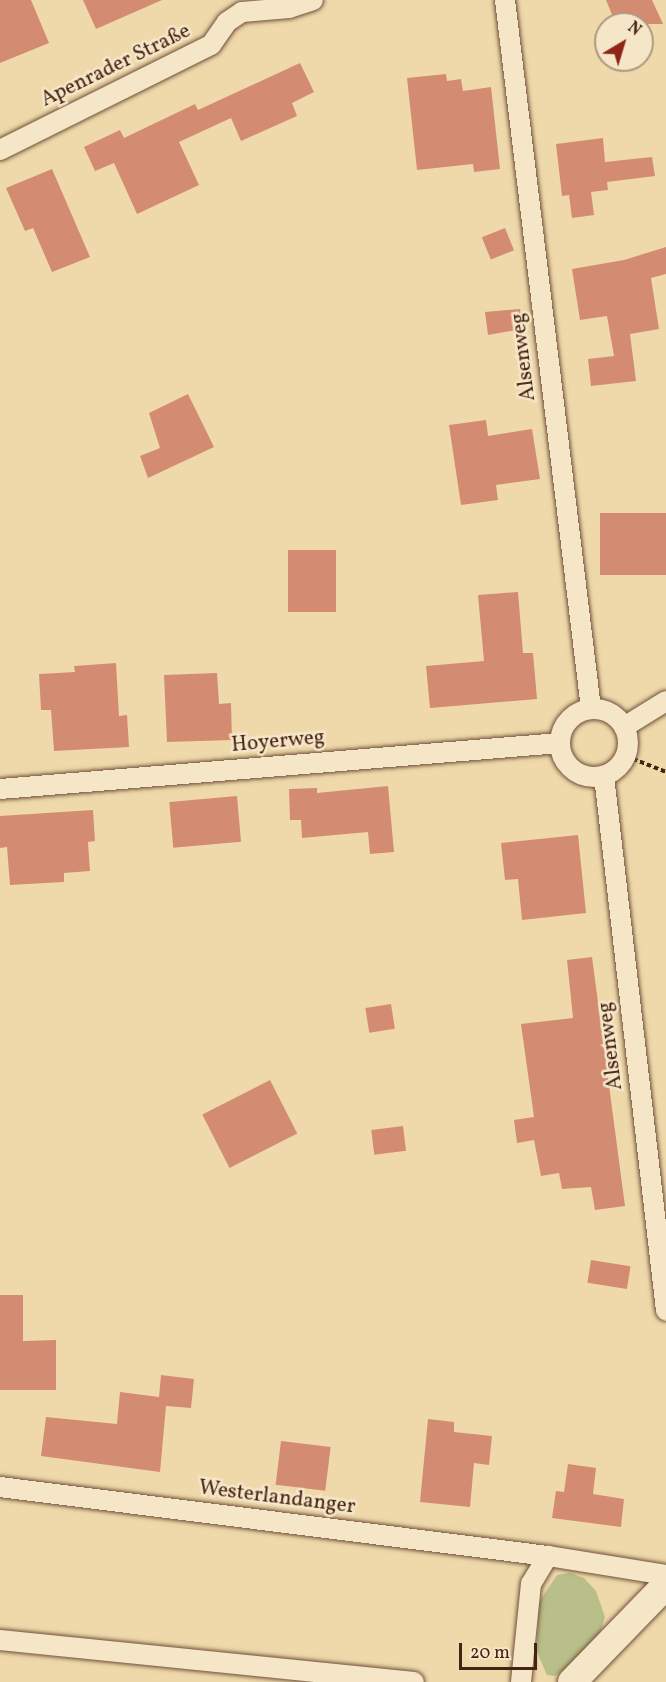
<!DOCTYPE html>
<meta charset="utf-8">
<style>
body{margin:0}
#map{position:relative;width:666px;height:1682px;overflow:hidden;background:#efd9ab;font-family:Vollkorn,serif}
div>[style]{position:absolute}
.green>*{inset:0;background:#b9bf89}
.building>*{inset:0;background:#d38c71;transform-origin:0 0}
.path>*{height:4px;margin-top:-2px;transform-origin:0;background:repeating-linear-gradient(90deg,#452313 0 4.5px,transparent 0 7.5px)}
.roads{filter:drop-shadow(0 0 2px #705039) drop-shadow(0 0 2px #705039)}
.street>*{height:20px;margin:-10px;padding:0 10px;transform-origin:10px;border-radius:10px;background:#f5e6c8}
.street>.ring{margin:-10px;padding:0;box-sizing:content-box;background:none;border:20px solid #f5e6c8;border-radius:50%}
.secondary>*{height:28px;margin:-14px;padding:0 14px;transform-origin:14px;border-radius:14px;background:#f5e6c8}
span{translate:-50% -50%;white-space:nowrap;text-align:center;line-height:1.15;-webkit-text-stroke:5px #f5e6c8;paint-order:stroke}
.street-label{font-size:21px;color:#452313}
.north{position:absolute;left:594px;top:12px;width:60px;height:60px;box-sizing:border-box;background:#f5e6c8;border:2px solid #af9880;border-radius:50%;rotate:38deg;font-size:16px;font-weight:700;line-height:24px;text-align:center;color:#452313}
.north::after{content:'';display:block;margin:auto;width:21px;height:27px;background:#8f2418;clip-path:polygon(50% 0,100% 100%,50% 72%,0 100%)}
.scale{position:absolute;left:459px;top:1643px;width:78px;height:27px;box-sizing:border-box;border:3px solid #452313;border-top:0;padding-left:8px;font-size:18px;line-height:21px;white-space:nowrap;color:#452313;-webkit-text-stroke:4px #f5e6c8;paint-order:stroke}
</style>
<div id="map">
<div class="green">
<div style="clip-path:polygon(570px 1573px,584px 1578px,596px 1591px,605px 1617px,600px 1633px,568px 1667px,555px 1676px,547px 1675px,537px 1652px,539px 1602px,557px 1575px)"></div>
</div>
<div class="building">
<div style="clip-path:polygon(0 0,31px 0,49px 43px,0 63px)"></div>
<div style="clip-path:polygon(83px 0,162px 0,96px 29px)"></div>
<div style="clip-path:polygon(606px 0,652px 0,663px 24px,616px 24px)"></div>
<div style="clip-path:polygon(300px 63px,314px 92px,292px 103px,297px 116px,241px 141px,231px 118px,179px 142px,199px 185px,137px 214px,114px 163px,95px 171px,84px 147px,120px 130px,124px 138px,195px 104px,198px 110px)"></div>
<div style="clip-path:polygon(446px 74px,447px 81px,461px 79px,463px 91px,491px 87px,500px 169px,474px 172px,473px 164px,417px 170px,407px 78px)"></div>
<div style="clip-path:polygon(603px 138px,605px 162px,652px 157px,655px 176px,607px 182px,608px 190px,591px 192px,594px 215px,572px 218px,569px 195px,562px 196px,556px 144px)"></div>
<div style="clip-path:polygon(52px 169px,90px 257px,52px 272px,33px 228px,25px 231px,6px 188px)"></div>
<div style="left:505px;top:228px;width:24px;height:25px;rotate:68deg"></div>
<div style="clip-path:polygon(666px 247px,666px 274px,651px 278px,659px 329px,630px 334px,636px 381px,591px 386px,588px 359px,614px 356px,607px 316px,580px 320px,572px 269px,624px 260px)"></div>
<div style="clip-path:polygon(520px 309px,522px 329px,488px 335px,485px 312px)"></div>
<div style="clip-path:polygon(188px 394px,214px 447px,148px 478px,140px 456px,160px 448px,149px 413px)"></div>
<div style="clip-path:polygon(486px 420px,488px 436px,532px 429px,540px 479px,496px 485px,498px 500px,461px 505px,449px 425px)"></div>
<div style="left:666px;top:513px;width:62px;height:66px;rotate:90deg"></div>
<div style="left:288px;top:550px;width:48px;height:62px"></div>
<div style="clip-path:polygon(518px 592px,523px 653px,533px 653px,537px 699px,430px 708px,426px 666px,484px 661px,478px 595px)"></div>
<div style="clip-path:polygon(116px 663px,119px 716px,127px 715px,129px 747px,54px 751px,51px 710px,41px 710px,39px 674px,75px 672px,74px 666px)"></div>
<div style="clip-path:polygon(217px 673px,219px 704px,231px 703px,232px 740px,167px 742px,164px 675px)"></div>
<div style="clip-path:polygon(388px 786px,394px 852px,370px 854px,368px 832px,302px 838px,301px 820px,290px 820px,289px 789px,317px 788px,317px 793px)"></div>
<div style="left:237px;top:796px;width:46px;height:68px;rotate:85deg"></div>
<div style="clip-path:polygon(93px 810px,95px 841px,88px 842px,90px 871px,64px 873px,64px 882px,10px 885px,7px 847px,0 848px,0 816px)"></div>
<div style="clip-path:polygon(578px 835px,586px 913px,522px 920px,518px 879px,505px 880px,501px 843px)"></div>
<div style="clip-path:polygon(592px 957px,625px 1206px,595px 1210px,591px 1187px,562px 1189px,559px 1173px,541px 1176px,534px 1140px,517px 1143px,514px 1120px,534px 1117px,521px 1024px,573px 1018px,567px 960px)"></div>
<div style="left:391px;top:1004px;width:25px;height:26px;rotate:81deg"></div>
<div style="left:270px;top:1080px;width:60px;height:76px;rotate:63deg"></div>
<div style="left:403px;top:1126px;width:25px;height:32px;rotate:83deg"></div>
<div style="left:591px;top:1260px;width:40px;height:23px;rotate:9deg"></div>
<div style="clip-path:polygon(0 1295px,23px 1295px,23px 1341px,56px 1340px,56px 1390px,0 1390px)"></div>
<div style="clip-path:polygon(161px 1375px,194px 1379px,191px 1408px,166px 1406px,160px 1472px,41px 1456px,46px 1417px,117px 1424px,120px 1392px,159px 1397px)"></div>
<div style="clip-path:polygon(428px 1419px,454px 1422px,454px 1432px,492px 1436px,489px 1465px,474px 1463px,470px 1507px,420px 1502px)"></div>
<div style="left:281px;top:1441px;width:50px;height:44px;rotate:7deg"></div>
<div style="clip-path:polygon(568px 1464px,596px 1468px,593px 1494px,624px 1499px,621px 1527px,552px 1518px,556px 1491px,564px 1492px)"></div>
</div>
<div class="path">
<div style="left:626px;top:756px;width:43px;rotate:21.8deg"></div>
</div>
<div class="roads">
<div class="street">
<div style="left:505px;top:0;width:714px;rotate:83.08deg"></div>
<div style="left:0;top:150px;width:236px;rotate:-26.5deg"></div>
<div style="left:211px;top:45px;width:28px;rotate:-55deg"></div>
<div style="left:227px;top:22px;width:18px;rotate:-34deg"></div>
<div style="left:242px;top:12px;width:47px;rotate:-4.9deg"></div>
<div style="left:289px;top:8px;width:25px;rotate:-18deg"></div>
<div class="ring" style="left:560px;top:709px;width:48px;height:48px"></div>
<div style="left:624px;top:727px;width:49px;rotate:-31.8deg"></div>
<div style="left:604px;top:776px;width:538px;rotate:83.38deg"></div>
<div style="left:0;top:789px;width:562px;rotate:-4.7deg"></div>
<div style="left:0;top:1487px;width:552px;rotate:7.18deg"></div>
<div style="left:548px;top:1556px;width:120px;rotate:9.1deg"></div>
<div style="left:0;top:1640px;width:416px;rotate:5.8deg"></div>
<div style="left:521px;top:1682px;width:99px;rotate:-84.2deg"></div>
<div style="left:531px;top:1584px;width:33px;rotate:-59deg"></div>
</div>
<div class="secondary">
<div style="left:572px;top:1682px;width:135px;rotate:-45.9deg"></div>
</div>
</div>
<div class="street-label">
<span style="left:116px;top:66px;rotate:-26deg">Apenrader Straße</span>
<span style="left:524px;top:357px;rotate:-97deg">Alsenweg</span>
<span style="left:278px;top:742px;rotate:-5deg">Hoyerweg</span>
<span style="left:611px;top:1046px;rotate:-97deg">Alsenweg</span>
<span style="left:277px;top:1498px;rotate:7deg">Westerlandanger</span>
</div>
<div class="north">N</div>
<div class="scale">20 m</div>
</div>
